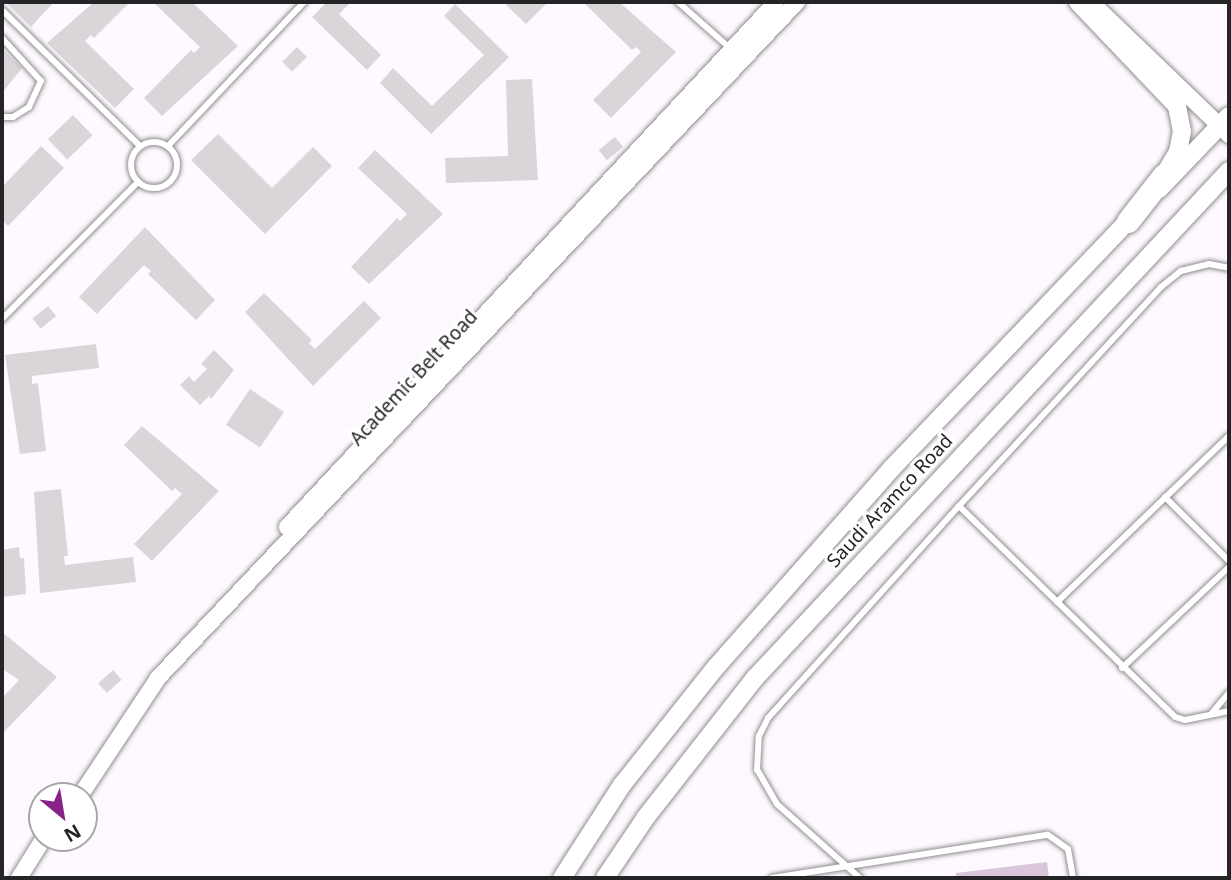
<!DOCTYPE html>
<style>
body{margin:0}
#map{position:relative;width:1231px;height:880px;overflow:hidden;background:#fef9fe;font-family:"Noto Sans",sans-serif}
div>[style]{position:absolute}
.green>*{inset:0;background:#d9c6db}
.building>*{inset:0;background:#dad5d9;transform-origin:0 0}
.roads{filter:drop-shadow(0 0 2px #918d92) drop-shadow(0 0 2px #918d92)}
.service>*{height:6px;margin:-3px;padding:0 3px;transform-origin:3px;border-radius:3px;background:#fff}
.service>.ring{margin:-3px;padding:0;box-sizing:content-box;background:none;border:6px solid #fff;border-radius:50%}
.tertiary>*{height:16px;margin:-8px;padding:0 8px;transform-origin:8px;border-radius:8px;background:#fff}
.secondary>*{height:18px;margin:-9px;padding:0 9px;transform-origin:9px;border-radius:9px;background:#fff}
.motorway>*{height:23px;margin:-11.5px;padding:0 11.5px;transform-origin:11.5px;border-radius:11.5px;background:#fff}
span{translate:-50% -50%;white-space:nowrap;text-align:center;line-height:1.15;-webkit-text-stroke:6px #fff;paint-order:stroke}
.street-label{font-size:19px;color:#252426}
.frame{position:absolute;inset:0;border:4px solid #252426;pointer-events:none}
.north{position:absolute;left:28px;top:782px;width:70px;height:70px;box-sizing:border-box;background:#fff;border:2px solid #a8a7a8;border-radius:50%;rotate:150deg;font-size:19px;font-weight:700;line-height:28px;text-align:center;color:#252426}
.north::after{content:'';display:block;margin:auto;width:24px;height:32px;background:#89238a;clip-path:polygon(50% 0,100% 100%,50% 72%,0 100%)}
</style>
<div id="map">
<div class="green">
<div style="clip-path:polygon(1047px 862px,1049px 878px,956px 878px,956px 873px)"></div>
</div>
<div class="building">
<div style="clip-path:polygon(6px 2px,54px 2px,31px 27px)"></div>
<div style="clip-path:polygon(94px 2px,130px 2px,94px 38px,91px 35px,85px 41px,134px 89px,115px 108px,47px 43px)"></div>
<div style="clip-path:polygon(153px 2px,192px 2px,238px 46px,162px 116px,144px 98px,191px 50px,194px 53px,200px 47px)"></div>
<div style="clip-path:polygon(327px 2px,351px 2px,339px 14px,381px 55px,367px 70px,312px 17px)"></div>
<div style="clip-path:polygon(509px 2px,548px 2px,526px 24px,506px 5px)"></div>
<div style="clip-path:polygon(583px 2px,619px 2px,676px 52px,611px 118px,593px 100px,641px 52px,636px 47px,632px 50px)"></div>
<div style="clip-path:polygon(455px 4px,509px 57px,431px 134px,380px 83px,393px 68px,432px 106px,484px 55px,444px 16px)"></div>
<div style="left:297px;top:47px;width:14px;height:21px;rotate:45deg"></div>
<div style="clip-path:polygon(2px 49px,22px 68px,2px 93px)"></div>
<div style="clip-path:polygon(532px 79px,538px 180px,446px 183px,445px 158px,508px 156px,506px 80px)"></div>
<div style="left:73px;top:115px;width:28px;height:35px;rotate:46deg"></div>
<div style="clip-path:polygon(218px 134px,272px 188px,313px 147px,332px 166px,265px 234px,191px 160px)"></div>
<div style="left:615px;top:137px;width:13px;height:21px;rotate:51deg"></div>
<div style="clip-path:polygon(41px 146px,64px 168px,8px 226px,2px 220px,2px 187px)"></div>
<div style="clip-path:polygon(375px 150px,443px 214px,369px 284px,351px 267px,397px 218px,400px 221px,407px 214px,358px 168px)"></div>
<div style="clip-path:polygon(145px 227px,215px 300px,196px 320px,148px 274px,151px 271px,144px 265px,97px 314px,79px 297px)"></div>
<div style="clip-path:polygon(264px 293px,312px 340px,309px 343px,315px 349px,364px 301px,381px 318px,313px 386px,245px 312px)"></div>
<div style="left:48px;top:306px;width:13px;height:20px;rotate:51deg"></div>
<div style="clip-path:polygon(96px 344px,99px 368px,32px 376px,32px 384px,38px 383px,46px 451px,20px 454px,5px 355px)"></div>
<div style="clip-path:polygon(214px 350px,234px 370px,211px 399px,209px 396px,200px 405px,180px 385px,189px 376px,194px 382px,207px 369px,201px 364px)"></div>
<div style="left:250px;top:389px;width:41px;height:43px;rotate:34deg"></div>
<div style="clip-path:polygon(142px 426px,219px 491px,152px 561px,134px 544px,182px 494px,175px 488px,172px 491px,124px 445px)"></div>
<div style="clip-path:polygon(61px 489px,68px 556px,64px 556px,65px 565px,133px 557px,136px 582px,40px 593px,34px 492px)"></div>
<div style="clip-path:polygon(19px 547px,20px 558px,24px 558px,26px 594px,2px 597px,2px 550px)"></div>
<div style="clip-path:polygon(2px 632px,57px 677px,2px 734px,2px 698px,19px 680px,2px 669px)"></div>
<div style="left:113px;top:670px;width:13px;height:20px;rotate:48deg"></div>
</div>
<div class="roads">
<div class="service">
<div style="left:678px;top:2px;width:71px;rotate:41.6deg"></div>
<div style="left:2px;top:10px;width:194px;rotate:44.6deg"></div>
<div style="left:2px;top:38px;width:58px;rotate:47.8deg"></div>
<div style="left:41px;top:81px;width:29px;rotate:115deg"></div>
<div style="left:29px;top:107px;width:19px;rotate:148deg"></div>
<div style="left:13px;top:117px;width:11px;rotate:180deg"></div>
<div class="ring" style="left:131px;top:142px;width:40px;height:40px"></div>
<div style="left:168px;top:146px;width:198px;rotate:-46.6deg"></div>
<div style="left:2px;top:319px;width:193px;rotate:-45.2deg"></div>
<div style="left:1165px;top:497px;width:91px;rotate:45deg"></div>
<div style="left:959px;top:506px;width:298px;rotate:-47.3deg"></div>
<div style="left:1161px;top:287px;width:26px;rotate:-39deg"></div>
<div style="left:1181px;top:271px;width:29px;rotate:-14deg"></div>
<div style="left:1209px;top:264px;width:20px;rotate:11deg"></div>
<div style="left:1057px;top:602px;width:239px;rotate:-44deg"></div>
<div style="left:1122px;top:668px;width:147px;rotate:-43.3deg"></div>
<div style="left:1212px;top:713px;width:26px;rotate:-50deg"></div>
<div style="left:772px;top:878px;width:279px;rotate:-8.9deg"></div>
<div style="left:1048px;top:835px;width:24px;rotate:35deg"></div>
<div style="left:1068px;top:849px;width:29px;rotate:80deg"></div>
<div style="left:860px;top:878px;width:111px;rotate:-138.3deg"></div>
<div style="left:777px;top:804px;width:39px;rotate:-120deg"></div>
<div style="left:757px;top:770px;width:34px;rotate:-87deg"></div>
<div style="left:759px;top:736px;width:20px;rotate:-63deg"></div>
<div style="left:768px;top:718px;width:285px;rotate:-48deg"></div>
<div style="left:959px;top:506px;width:302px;rotate:44.3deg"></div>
<div style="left:1175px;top:717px;width:10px;rotate:17deg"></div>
<div style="left:1185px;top:720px;width:45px;rotate:-11.6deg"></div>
</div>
<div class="tertiary">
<div style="left:1091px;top:2px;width:192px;rotate:43.9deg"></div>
<div style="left:287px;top:527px;width:717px;rotate:-47.03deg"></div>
<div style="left:80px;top:796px;width:141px;rotate:-56.5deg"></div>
<div style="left:158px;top:678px;width:930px;rotate:-46.61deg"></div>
<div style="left:19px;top:878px;width:47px;rotate:-58deg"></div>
</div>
<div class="secondary">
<div style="left:1078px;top:2px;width:144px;rotate:46.4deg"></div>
<div style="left:1177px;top:106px;width:25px;rotate:79deg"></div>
<div style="left:1182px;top:131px;width:21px;rotate:101deg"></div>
<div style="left:1178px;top:152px;width:23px;rotate:121deg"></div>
<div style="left:1159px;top:189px;width:101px;rotate:-46.2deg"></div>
<div style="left:562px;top:878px;width:111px;rotate:-57.2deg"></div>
<div style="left:622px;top:785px;width:151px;rotate:-51.5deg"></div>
<div style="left:716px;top:667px;width:264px;rotate:-48.5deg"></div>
<div style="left:891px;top:469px;width:356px;rotate:-46.3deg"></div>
<div style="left:605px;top:878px;width:73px;rotate:-56.1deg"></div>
<div style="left:646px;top:817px;width:177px;rotate:-51.9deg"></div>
<div style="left:755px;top:678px;width:694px;rotate:-46.93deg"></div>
</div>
<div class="motorway">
<div style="left:1128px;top:221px;width:58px;rotate:-52deg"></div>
</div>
</div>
<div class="street-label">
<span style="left:414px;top:378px;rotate:-47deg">Academic Belt Road</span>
<span style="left:890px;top:501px;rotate:-47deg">Saudi Aramco Road</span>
</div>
<div class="frame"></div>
<div class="north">N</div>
</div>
